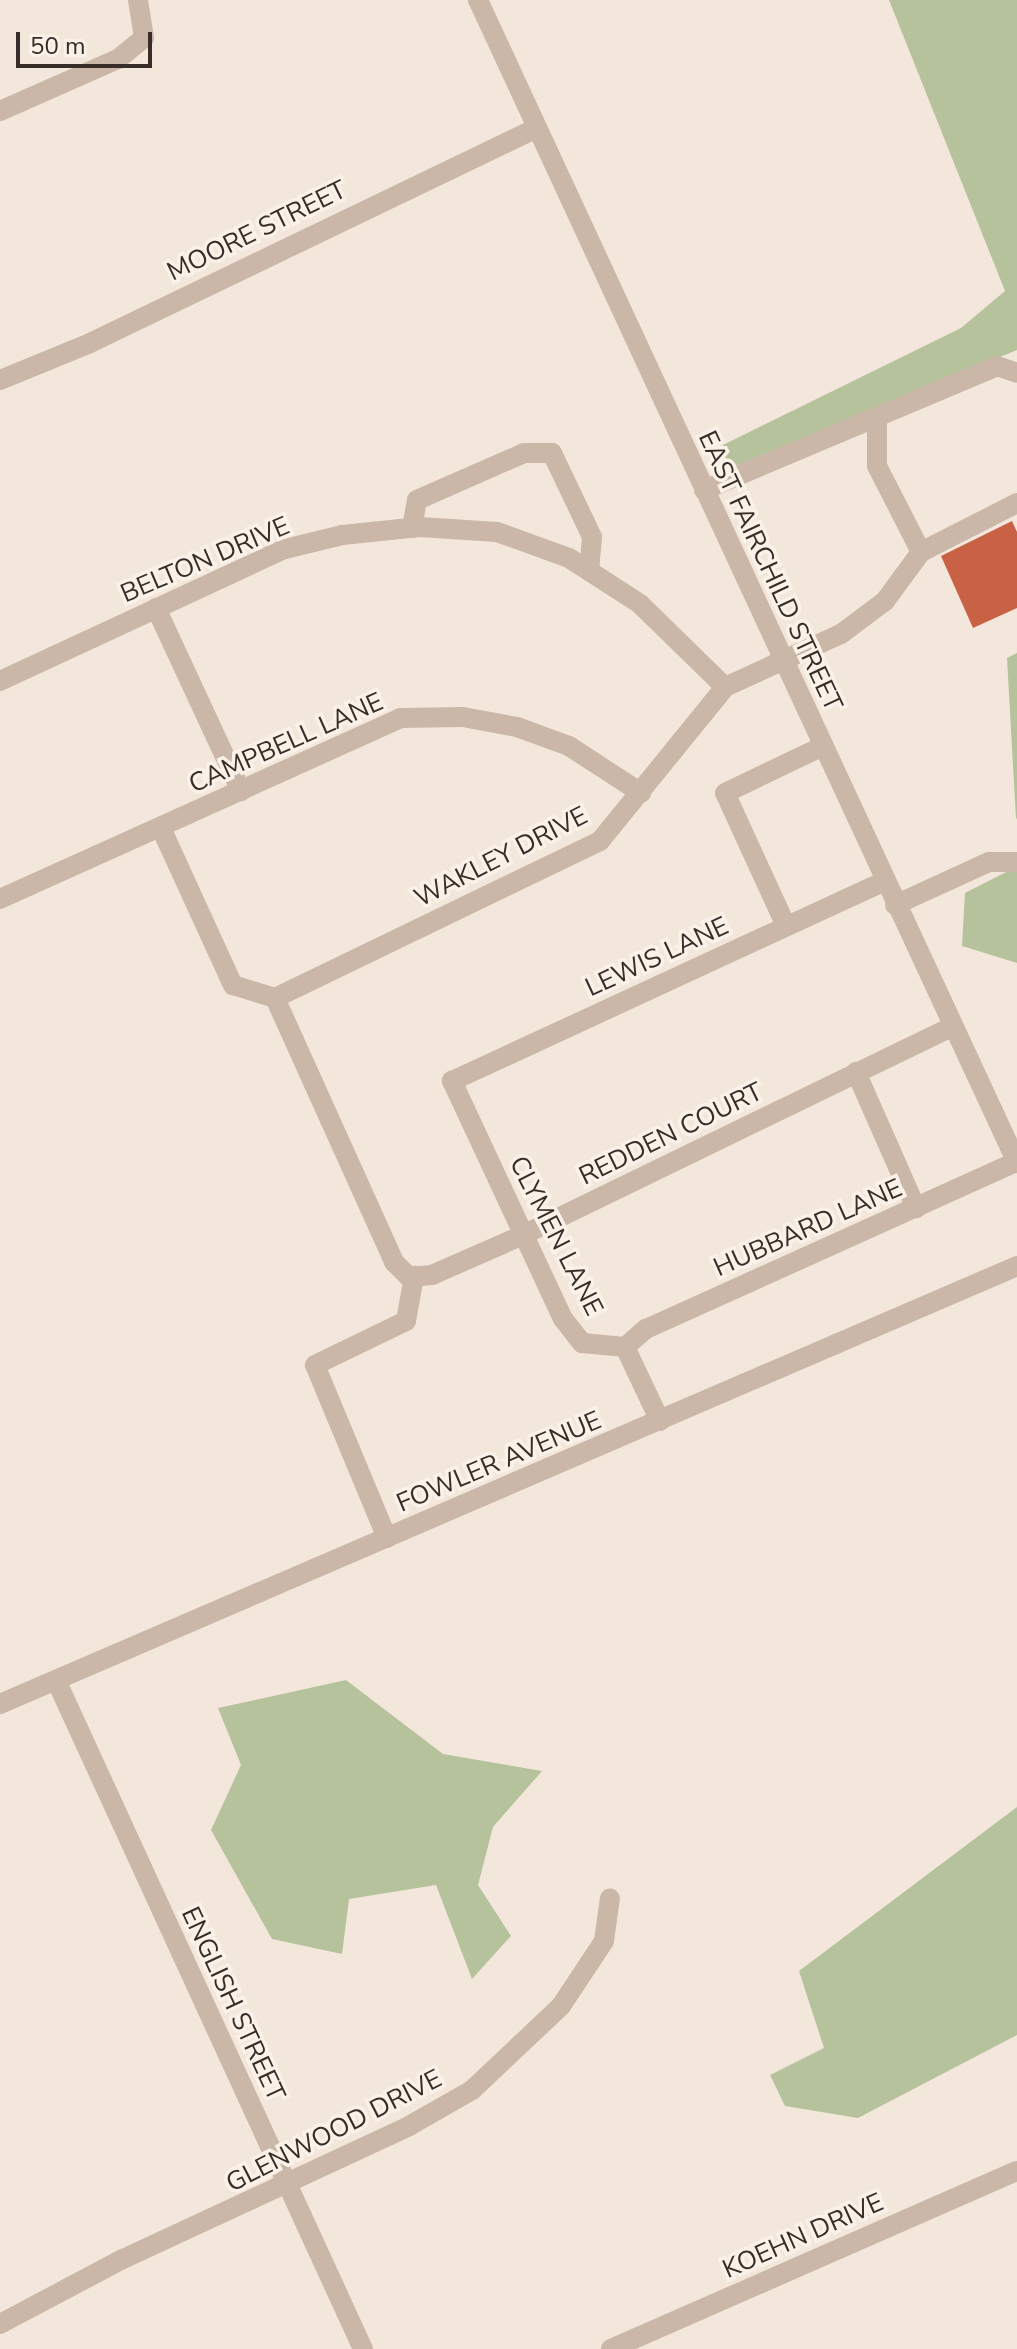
<!DOCTYPE html>
<style>
body{margin:0}
#map{position:relative;width:1017px;height:2349px;overflow:hidden;background:#f3e7dc;font-family:"Nunito Sans",sans-serif}
div>[style]{position:absolute}
.green>*{inset:0;background:#b6c29b}
.building>*{inset:0;background:#c96144}
.minor>*{height:20px;margin:-10px;padding:0 10px;transform-origin:10px;border-radius:10px;background:#cbb7a7}
span{translate:-50% -50%;white-space:nowrap;text-align:center;line-height:1.15;-webkit-text-stroke:7px #faf2e9;paint-order:stroke}
.street-label{font-size:26px;color:#382d28}
.scale{position:absolute;left:16px;top:32px;width:136px;height:36px;box-sizing:border-box;border:4px solid #382d28;border-top:0;padding-left:10px;font-size:24px;line-height:28px;white-space:nowrap;color:#382d28;-webkit-text-stroke:6px #faf2e9;paint-order:stroke}
</style>
<div id="map">
<div class="green">
<div style="clip-path:polygon(889px 0,1017px 0,1017px 350px,728px 469px,723px 445px,961px 328px,1005px 291px)"></div>
<div style="clip-path:polygon(1017px 653px,1017px 818px,1016px 819px,1007px 658px)"></div>
<div style="clip-path:polygon(1010px 870px,1017px 871px,1017px 963px,962px 946px,965px 893px)"></div>
<div style="clip-path:polygon(346px 1680px,443px 1754px,542px 1771px,493px 1827px,478px 1885px,511px 1936px,472px 1979px,436px 1885px,349px 1899px,342px 1954px,272px 1939px,211px 1830px,241px 1765px,218px 1708px)"></div>
<div style="clip-path:polygon(1017px 1807px,1017px 2035px,858px 2118px,785px 2106px,770px 2075px,824px 2048px,799px 1971px)"></div>
</div>
<div class="building">
<div style="clip-path:polygon(1012px 521px,1017px 532px,1017px 608px,973px 628px,941px 556px)"></div>
</div>
<div class="minor">
<div style="left:478px;top:0;width:1282px;rotate:65.13deg"></div>
<div style="left:0;top:111px;width:129px;rotate:-23.8deg"></div>
<div style="left:118px;top:59px;width:33px;rotate:-39deg"></div>
<div style="left:144px;top:38px;width:38px;rotate:-99deg"></div>
<div style="left:0;top:380px;width:97px;rotate:-22.3deg"></div>
<div style="left:90px;top:343px;width:496px;rotate:-25.7deg"></div>
<div style="left:877px;top:420px;width:46px;rotate:90deg"></div>
<div style="left:877px;top:466px;width:97px;rotate:62.9deg"></div>
<div style="left:704px;top:490px;width:318px;rotate:-22.9deg"></div>
<div style="left:997px;top:366px;width:21px;rotate:19deg"></div>
<div style="left:412px;top:528px;width:28px;rotate:-80deg"></div>
<div style="left:417px;top:500px;width:117px;rotate:-23.7deg"></div>
<div style="left:524px;top:453px;width:28px"></div>
<div style="left:552px;top:453px;width:93px;rotate:64.5deg"></div>
<div style="left:592px;top:537px;width:34px;rotate:95deg"></div>
<div style="left:156px;top:608px;width:202px;rotate:65.1deg"></div>
<div style="left:0;top:681px;width:314px;rotate:-24.9deg"></div>
<div style="left:285px;top:549px;width:59px;rotate:-13.8deg"></div>
<div style="left:342px;top:535px;width:78px;rotate:-5.9deg"></div>
<div style="left:420px;top:527px;width:77px;rotate:3.7deg"></div>
<div style="left:497px;top:532px;width:77px;rotate:19.9deg"></div>
<div style="left:569px;top:558px;width:85px;rotate:32.9deg"></div>
<div style="left:640px;top:604px;width:119px;rotate:44.3deg"></div>
<div style="left:161px;top:828px;width:173px;rotate:65.4deg"></div>
<div style="left:233px;top:985px;width:44px;rotate:17.2deg"></div>
<div style="left:275px;top:998px;width:361px;rotate:-25.8deg"></div>
<div style="left:600px;top:841px;width:198px;rotate:-50.9deg"></div>
<div style="left:725px;top:687px;width:128px;rotate:-24.6deg"></div>
<div style="left:841px;top:634px;width:55px;rotate:-36.9deg"></div>
<div style="left:885px;top:601px;width:61px;rotate:-53.7deg"></div>
<div style="left:921px;top:552px;width:108px;rotate:-27deg"></div>
<div style="left:0;top:899px;width:439px;rotate:-24.3deg"></div>
<div style="left:400px;top:718px;width:63px;rotate:-0.9deg"></div>
<div style="left:463px;top:717px;width:55px;rotate:10.5deg"></div>
<div style="left:517px;top:727px;width:55px;rotate:20.1deg"></div>
<div style="left:569px;top:746px;width:86px;rotate:33.1deg"></div>
<div style="left:895px;top:905px;width:103px;rotate:-24.6deg"></div>
<div style="left:989px;top:862px;width:28px"></div>
<div style="left:786px;top:926px;width:146px;rotate:-114.6deg"></div>
<div style="left:725px;top:793px;width:109px;rotate:-25.6deg"></div>
<div style="left:275px;top:998px;width:290px;rotate:65.7deg"></div>
<div style="left:394px;top:1262px;width:21px;rotate:45deg"></div>
<div style="left:409px;top:1277px;width:23px;rotate:-5deg"></div>
<div style="left:432px;top:1275px;width:99px;rotate:-23.7deg"></div>
<div style="left:523px;top:1235px;width:478px;rotate:-25.9deg"></div>
<div style="left:856px;top:1072px;width:149px;rotate:66.2deg"></div>
<div style="left:625px;top:1347px;width:28px;rotate:-41deg"></div>
<div style="left:646px;top:1329px;width:406px;rotate:-24.3deg"></div>
<div style="left:660px;top:1421px;width:82px;rotate:-115.3deg"></div>
<div style="left:625px;top:1347px;width:43px;rotate:-174.7deg"></div>
<div style="left:582px;top:1343px;width:31px;rotate:-128deg"></div>
<div style="left:563px;top:1319px;width:263px;rotate:-115deg"></div>
<div style="left:452px;top:1081px;width:476px;rotate:-24.8deg"></div>
<div style="left:387px;top:1538px;width:187px;rotate:-112.6deg"></div>
<div style="left:315px;top:1365px;width:101px;rotate:-25.8deg"></div>
<div style="left:406px;top:1321px;width:46px;rotate:-79.9deg"></div>
<div style="left:56px;top:1680px;width:736px;rotate:65.35deg"></div>
<div style="left:0;top:1704px;width:1107px;rotate:-23.3deg"></div>
<div style="left:0;top:2324px;width:139px;rotate:-27.9deg"></div>
<div style="left:123px;top:2259px;width:315px;rotate:-24.9deg"></div>
<div style="left:409px;top:2126px;width:73px;rotate:-29.7deg"></div>
<div style="left:472px;top:2090px;width:122px;rotate:-43.3deg"></div>
<div style="left:561px;top:2006px;width:78px;rotate:-56.5deg"></div>
<div style="left:604px;top:1941px;width:43px;rotate:-82.1deg"></div>
<div style="left:611px;top:2349px;width:443px;rotate:-23.7deg"></div>
</div>
<div class="street-label">
<span style="left:257px;top:231px;rotate:-26deg">MOORE STREET</span>
<span style="left:205px;top:560px;rotate:-23deg">BELTON DRIVE</span>
<span style="left:770px;top:571px;rotate:65deg">EAST FAIRCHILD STREET</span>
<span style="left:286px;top:743px;rotate:-24deg">CAMPBELL LANE</span>
<span style="left:501px;top:857px;rotate:-27deg">WAKLEY DRIVE</span>
<span style="left:657px;top:957px;rotate:-25deg">LEWIS LANE</span>
<span style="left:671px;top:1134px;rotate:-26deg">REDDEN COURT</span>
<span style="left:808px;top:1228px;rotate:-24deg">HUBBARD LANE</span>
<span style="left:556px;top:1236px;rotate:63deg">CLYMEN LANE</span>
<span style="left:499px;top:1462px;rotate:-23deg">FOWLER AVENUE</span>
<span style="left:233px;top:2004px;rotate:65deg">ENGLISH STREET</span>
<span style="left:334px;top:2131px;rotate:-27deg">GLENWOOD DRIVE</span>
<span style="left:803px;top:2236px;rotate:-24deg">KOEHN DRIVE</span>
</div>
<div class="scale">50 m</div>
</div>
